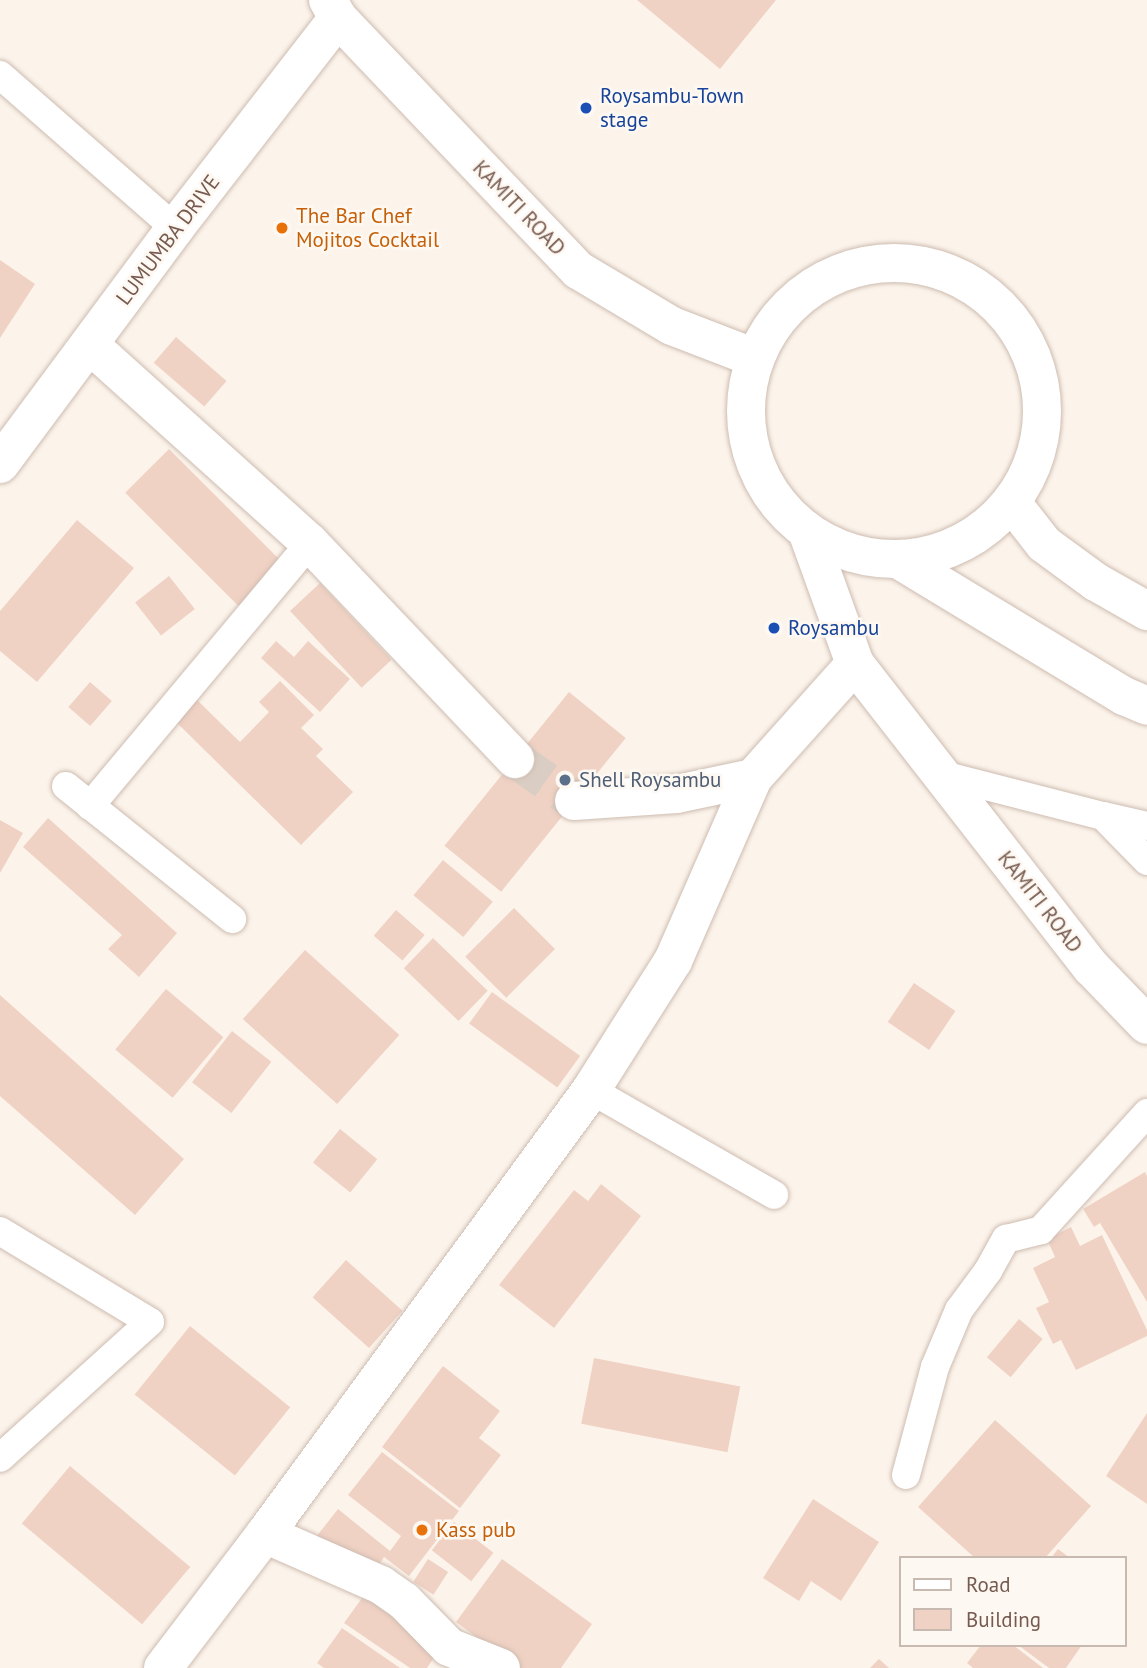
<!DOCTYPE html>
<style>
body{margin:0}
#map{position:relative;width:1147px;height:1668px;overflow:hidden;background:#fcf4eb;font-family:"PT Sans",sans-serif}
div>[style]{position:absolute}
.building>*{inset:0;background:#f0d2c4;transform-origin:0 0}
.street-tunnel>*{height:38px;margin-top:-19px;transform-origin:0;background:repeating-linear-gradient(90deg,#dacec4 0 38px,transparent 0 57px)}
.roads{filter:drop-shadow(0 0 2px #cebcb1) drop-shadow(0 0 2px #cebcb1)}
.lane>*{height:28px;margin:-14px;padding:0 14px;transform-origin:14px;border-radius:14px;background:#fff}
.street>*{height:38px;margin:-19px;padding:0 19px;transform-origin:19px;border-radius:19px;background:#fff}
.secondary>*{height:38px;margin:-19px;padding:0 19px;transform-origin:19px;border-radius:19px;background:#fff}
.secondary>.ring{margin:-19px;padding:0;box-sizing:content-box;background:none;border:38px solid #fff;border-radius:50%}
.dots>*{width:19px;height:19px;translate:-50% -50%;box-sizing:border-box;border:4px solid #fef8f2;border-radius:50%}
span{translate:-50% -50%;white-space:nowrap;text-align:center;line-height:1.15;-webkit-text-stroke:5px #fef8f2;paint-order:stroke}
.transit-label{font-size:21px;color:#164399}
.left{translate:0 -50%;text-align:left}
.street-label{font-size:21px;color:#765a4f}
.food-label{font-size:21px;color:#c56008}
.service-label{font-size:21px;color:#4e5e75}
.legend{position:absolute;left:899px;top:1556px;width:228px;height:91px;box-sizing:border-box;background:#fef8f2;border:2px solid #c8b9b1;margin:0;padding:9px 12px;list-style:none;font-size:21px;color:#765a4f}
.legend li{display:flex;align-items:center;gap:14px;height:35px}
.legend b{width:35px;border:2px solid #c8b9b1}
</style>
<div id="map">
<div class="building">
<div style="clip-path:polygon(637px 0,776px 0,720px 69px)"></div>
<div style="clip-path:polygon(0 260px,35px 284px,0 338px)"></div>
<div style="left:176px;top:337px;width:67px;height:34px;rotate:41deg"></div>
<div style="left:169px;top:449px;width:163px;height:62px;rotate:45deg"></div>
<div style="clip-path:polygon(77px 520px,134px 568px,37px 682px,0 651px,0 611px)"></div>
<div style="left:169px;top:576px;width:42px;height:43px;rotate:52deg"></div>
<div style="left:320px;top:583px;width:105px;height:41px;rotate:47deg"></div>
<div style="clip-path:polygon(276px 641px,294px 657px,308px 641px,350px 679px,320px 712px,261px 658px)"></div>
<div style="clip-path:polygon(280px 681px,314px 715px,301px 728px,323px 749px,316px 756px,353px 792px,301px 845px,172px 718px,193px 696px,240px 742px,269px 712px,259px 702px)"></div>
<div style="left:90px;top:682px;width:29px;height:33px;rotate:41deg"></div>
<div style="left:569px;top:692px;width:73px;height:198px;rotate:39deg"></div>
<div style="clip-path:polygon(48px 818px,177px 933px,139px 977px,108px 949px,122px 935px,23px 847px)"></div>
<div style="clip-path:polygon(0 820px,23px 833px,0 873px)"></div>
<div style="left:443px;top:860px;width:65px;height:46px;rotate:40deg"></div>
<div style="left:514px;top:908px;width:58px;height:69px;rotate:45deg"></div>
<div style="left:396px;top:910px;width:38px;height:34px;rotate:41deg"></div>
<div style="left:433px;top:938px;width:76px;height:42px;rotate:44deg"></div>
<div style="left:305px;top:950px;width:127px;height:93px;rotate:42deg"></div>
<div style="left:914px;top:983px;width:50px;height:47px;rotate:34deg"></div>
<div style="left:166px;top:989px;width:75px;height:79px;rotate:40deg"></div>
<div style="left:492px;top:992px;width:109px;height:39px;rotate:36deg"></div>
<div style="clip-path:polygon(0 995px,184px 1159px,135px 1215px,0 1096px)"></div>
<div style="left:232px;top:1031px;width:50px;height:65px;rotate:38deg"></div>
<div style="left:340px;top:1129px;width:48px;height:43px;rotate:39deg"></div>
<div style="clip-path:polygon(1145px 1172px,1147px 1176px,1147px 1302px,1100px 1223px,1094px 1227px,1083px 1209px)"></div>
<div style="clip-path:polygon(601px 1184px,641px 1216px,554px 1328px,499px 1285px,574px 1190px,588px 1201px)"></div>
<div style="clip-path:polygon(1071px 1227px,1080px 1246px,1102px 1235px,1147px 1330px,1147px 1336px,1076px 1370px,1061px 1340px,1053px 1344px,1036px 1308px,1049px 1302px,1033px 1268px,1055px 1257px,1047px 1239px)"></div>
<div style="left:346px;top:1260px;width:76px;height:50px;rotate:42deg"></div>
<div style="left:1019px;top:1319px;width:31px;height:50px;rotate:40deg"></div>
<div style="left:190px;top:1326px;width:129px;height:88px;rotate:39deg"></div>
<div style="left:594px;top:1358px;width:149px;height:67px;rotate:11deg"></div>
<div style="clip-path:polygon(443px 1366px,500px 1411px,479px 1438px,501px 1455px,460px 1508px,382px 1447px)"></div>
<div style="clip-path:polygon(1147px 1413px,1147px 1504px,1106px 1476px)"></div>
<div style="clip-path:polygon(995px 1420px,1091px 1506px,1045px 1558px,975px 1558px,918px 1507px)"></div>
<div style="clip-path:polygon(382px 1452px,459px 1511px,409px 1576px,384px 1557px,370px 1578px,316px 1537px,338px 1509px,390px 1551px,401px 1536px,348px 1495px)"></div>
<div style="left:70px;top:1466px;width:157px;height:75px;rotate:40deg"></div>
<div style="clip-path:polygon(813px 1499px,879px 1542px,841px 1601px,811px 1581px,799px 1601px,763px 1578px)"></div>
<div style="left:454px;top:1522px;width:50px;height:36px;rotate:38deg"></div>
<div style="clip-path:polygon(1058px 1549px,1070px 1558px,1051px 1558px)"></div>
<div style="left:428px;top:1559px;width:24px;height:27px;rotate:33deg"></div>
<div style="clip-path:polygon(502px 1559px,592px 1624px,561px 1668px,519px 1668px,456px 1622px)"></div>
<div style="clip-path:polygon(365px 1594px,441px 1647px,427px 1668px,410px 1668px,344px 1623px)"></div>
<div style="clip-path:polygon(342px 1628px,400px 1668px,324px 1668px,317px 1663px)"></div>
<div style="clip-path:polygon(981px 1645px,1013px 1645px,1043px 1668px,973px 1668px,967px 1663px)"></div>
<div style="clip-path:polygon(1018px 1645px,1082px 1645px,1066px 1668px,1049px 1668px)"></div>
<div style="clip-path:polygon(879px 1659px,889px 1668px,870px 1668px)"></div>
</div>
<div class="street-tunnel">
<div style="left:515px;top:759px;width:72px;rotate:35.4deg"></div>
</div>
<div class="roads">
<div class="lane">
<div style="left:0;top:75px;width:232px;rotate:41.2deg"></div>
<div style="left:939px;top:774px;width:169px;rotate:14.4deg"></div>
<div style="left:1103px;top:816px;width:63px;rotate:45.6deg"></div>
<div style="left:66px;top:786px;width:213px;rotate:38.7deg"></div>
<div style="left:90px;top:806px;width:343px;rotate:-50.1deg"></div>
<div style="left:1103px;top:816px;width:45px;rotate:12.8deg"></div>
<div style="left:591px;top:1090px;width:211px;rotate:29.8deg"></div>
<div style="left:0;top:1231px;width:175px;rotate:31.2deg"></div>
<div style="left:150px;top:1322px;width:202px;rotate:137.8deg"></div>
<div style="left:906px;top:1475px;width:112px;rotate:-75deg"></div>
<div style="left:935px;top:1367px;width:62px;rotate:-67.2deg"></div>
<div style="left:959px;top:1310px;width:49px;rotate:-53.4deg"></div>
<div style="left:988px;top:1271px;width:37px;rotate:-61deg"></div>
<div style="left:1006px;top:1239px;width:36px;rotate:-14deg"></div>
<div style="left:1041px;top:1230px;width:158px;rotate:-47.8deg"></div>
</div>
<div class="street">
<div style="left:90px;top:345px;width:296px;rotate:42deg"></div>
<div style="left:310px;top:543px;width:298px;rotate:46.5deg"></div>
<div style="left:574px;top:801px;width:103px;rotate:-3.9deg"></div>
<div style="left:677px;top:794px;width:78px;rotate:-11.9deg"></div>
<div style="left:265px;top:1534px;width:127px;rotate:23.7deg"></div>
<div style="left:381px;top:1585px;width:28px;rotate:35deg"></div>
<div style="left:404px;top:1601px;width:64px;rotate:45.6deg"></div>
<div style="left:449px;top:1647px;width:56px;rotate:22deg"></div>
<div style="left:163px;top:1668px;width:168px;rotate:-52.7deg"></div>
<div style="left:265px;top:1534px;width:551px;rotate:-53.71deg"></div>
<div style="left:591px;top:1090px;width:153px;rotate:-57.6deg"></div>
<div style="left:673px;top:961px;width:200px;rotate:-66.4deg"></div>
<div style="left:753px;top:778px;width:153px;rotate:-48.2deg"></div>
</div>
<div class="secondary">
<div style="left:328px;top:0;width:21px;rotate:61deg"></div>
<div style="left:338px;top:18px;width:348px;rotate:46.4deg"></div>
<div style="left:578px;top:270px;width:109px;rotate:30.8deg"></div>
<div style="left:672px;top:326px;width:89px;rotate:21.1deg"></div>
<div class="ring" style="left:746px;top:263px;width:258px;height:258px"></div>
<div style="left:0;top:464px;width:294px;rotate:-53.4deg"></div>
<div style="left:175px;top:228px;width:266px;rotate:-52.2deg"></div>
<div style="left:1012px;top:503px;width:52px;rotate:52deg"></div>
<div style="left:1044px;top:544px;width:64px;rotate:36.2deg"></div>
<div style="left:1096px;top:582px;width:59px;rotate:29.6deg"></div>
<div style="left:808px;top:534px;width:138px;rotate:70.1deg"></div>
<div style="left:855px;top:664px;width:385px;rotate:52.1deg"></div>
<div style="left:1092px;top:968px;width:79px;rotate:46deg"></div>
<div style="left:901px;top:561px;width:261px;rotate:31.2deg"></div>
<div style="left:1124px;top:696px;width:25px;rotate:23deg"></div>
</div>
</div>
<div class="dots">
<div style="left:586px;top:108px;background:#1a4fb4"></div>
<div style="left:282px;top:228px;background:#e8710a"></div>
<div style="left:774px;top:628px;background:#1a4fb4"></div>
<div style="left:565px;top:780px;background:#5c6f8a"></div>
<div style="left:422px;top:1530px;background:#e8710a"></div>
</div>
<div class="transit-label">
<span class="left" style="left:600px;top:108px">Roysambu-Town<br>stage</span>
<span class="left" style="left:788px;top:628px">Roysambu</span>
</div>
<div class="street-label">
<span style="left:519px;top:208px;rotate:46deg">KAMITI ROAD</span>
<span style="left:168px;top:240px;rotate:-53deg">LUMUMBA DRIVE</span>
<span style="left:1040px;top:902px;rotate:52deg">KAMITI ROAD</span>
</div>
<div class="food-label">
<span class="left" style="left:296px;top:228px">The Bar Chef<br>Mojitos Cocktail</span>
<span class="left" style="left:436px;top:1530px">Kass pub</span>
</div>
<div class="service-label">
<span class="left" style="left:579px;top:780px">Shell Roysambu</span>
</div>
<ul class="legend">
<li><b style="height:9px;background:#fff"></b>Road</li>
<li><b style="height:19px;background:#f0d2c4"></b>Building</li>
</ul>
</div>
